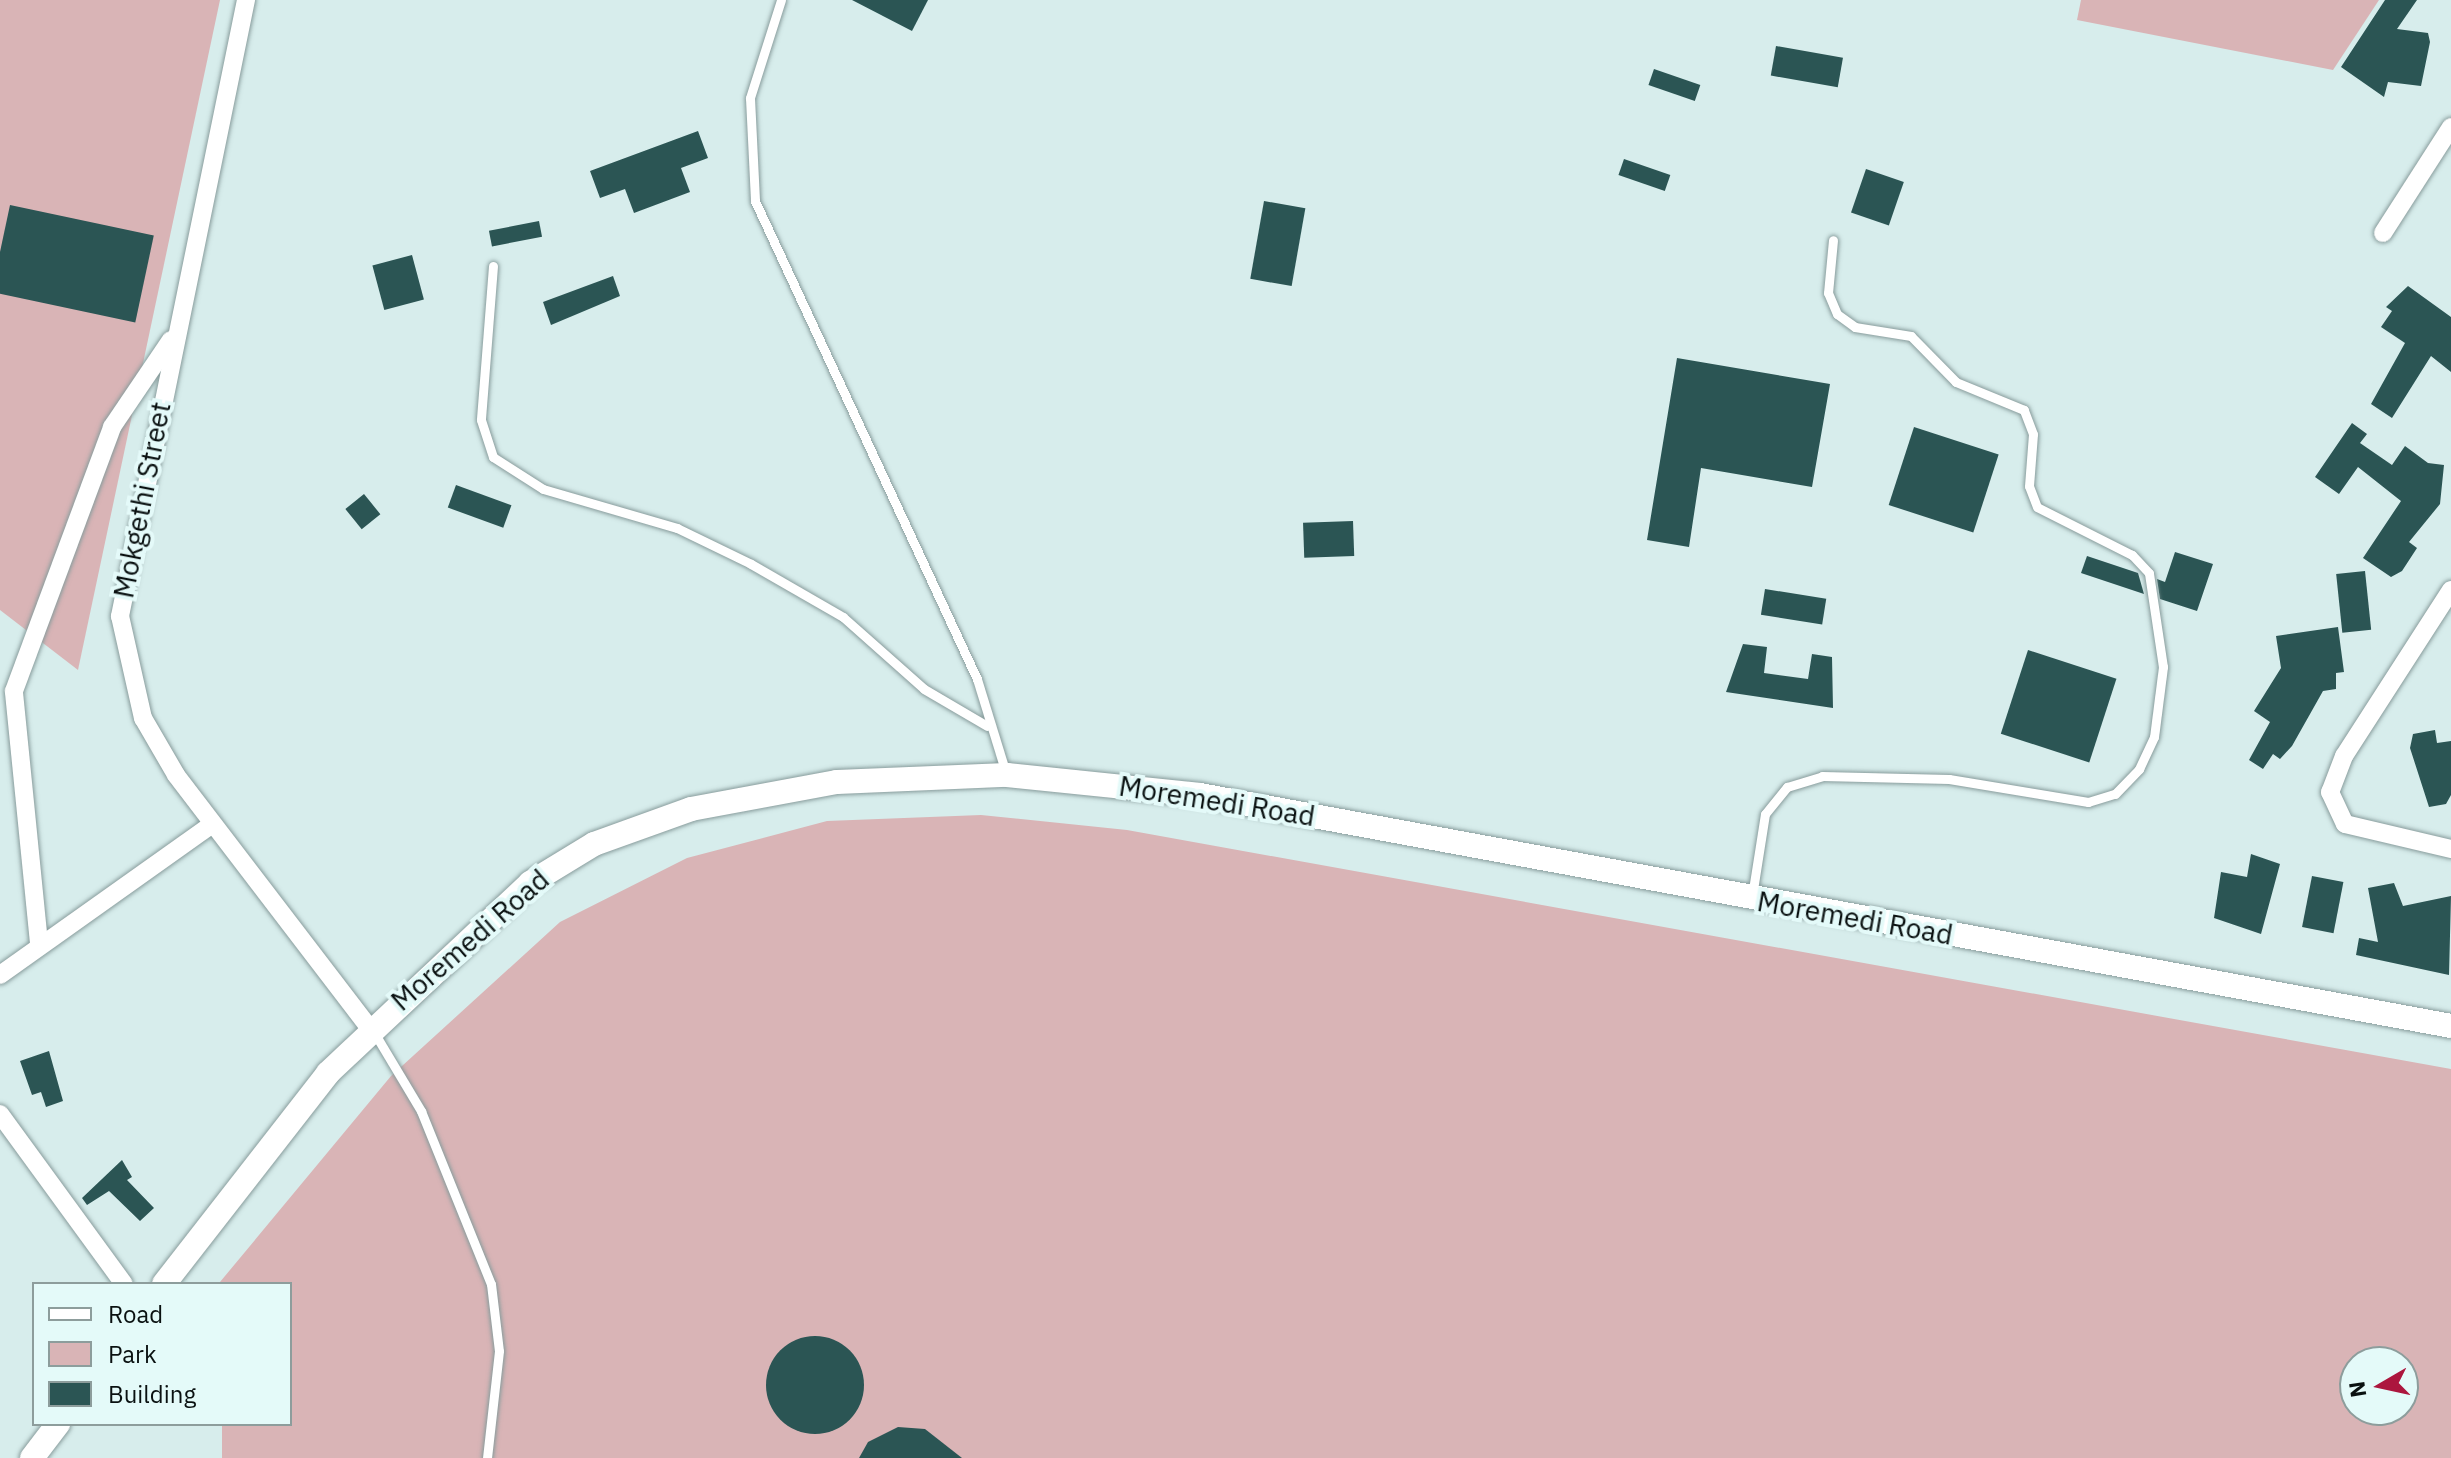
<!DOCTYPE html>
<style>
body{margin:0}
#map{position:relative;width:2451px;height:1458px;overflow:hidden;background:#d7edec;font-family:"IBM Plex Sans",sans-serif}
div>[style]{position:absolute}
.green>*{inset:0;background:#d9b4b6}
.building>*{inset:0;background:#2b5554;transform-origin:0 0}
.round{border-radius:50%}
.roads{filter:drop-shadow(0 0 2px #889c9c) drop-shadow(0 0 2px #889c9c)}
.service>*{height:9px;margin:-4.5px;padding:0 4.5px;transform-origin:4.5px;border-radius:4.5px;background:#fff}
.minor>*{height:18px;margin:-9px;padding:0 9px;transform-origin:9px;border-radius:9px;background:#fff}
.tertiary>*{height:24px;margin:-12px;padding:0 12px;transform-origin:12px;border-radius:12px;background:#fff}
span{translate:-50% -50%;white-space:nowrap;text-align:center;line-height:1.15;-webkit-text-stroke:8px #e4faf9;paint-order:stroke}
.street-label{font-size:28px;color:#0a1111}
.legend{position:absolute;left:32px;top:1282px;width:260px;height:144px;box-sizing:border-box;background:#e4faf9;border:2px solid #8d9d9c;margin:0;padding:10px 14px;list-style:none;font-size:24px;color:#0a1111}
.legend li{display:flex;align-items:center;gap:16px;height:40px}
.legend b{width:40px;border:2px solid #8d9d9c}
.north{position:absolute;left:2339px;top:1346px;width:80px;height:80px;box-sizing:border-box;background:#e4faf9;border:2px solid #8d9d9c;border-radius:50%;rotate:261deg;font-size:22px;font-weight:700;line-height:32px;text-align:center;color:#0a1111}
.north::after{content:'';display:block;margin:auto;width:28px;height:36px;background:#ac163e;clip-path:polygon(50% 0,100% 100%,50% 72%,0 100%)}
</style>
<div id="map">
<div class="green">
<div style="clip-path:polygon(0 0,220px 0,78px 670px,0 610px)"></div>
<div style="clip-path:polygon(2081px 0,2379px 0,2333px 70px,2077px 20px)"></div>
<div style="clip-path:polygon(evenodd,981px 815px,1127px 830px,2451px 1069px,2451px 1458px,222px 1458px,222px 1424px,290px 1424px,290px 1284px,220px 1282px,391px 1076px,560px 922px,687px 858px,827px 821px,981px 815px,2355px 1362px,2403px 1362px,2403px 1410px,2355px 1410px,2355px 1362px)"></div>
</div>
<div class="building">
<div style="clip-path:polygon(852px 0,928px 0,912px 31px)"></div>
<div style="clip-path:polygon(2385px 0,2417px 0,2397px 29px,2428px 33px,2430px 42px,2421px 86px,2388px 82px,2384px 97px,2341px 67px)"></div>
<div style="left:1776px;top:46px;width:68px;height:30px;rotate:10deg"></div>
<div style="left:1654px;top:69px;width:49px;height:17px;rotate:19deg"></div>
<div style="clip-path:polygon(698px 131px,708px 158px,681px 168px,690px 192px,634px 213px,625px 189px,600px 198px,590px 171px)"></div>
<div style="left:1624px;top:159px;width:49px;height:17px;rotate:19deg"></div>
<div style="left:1866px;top:169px;width:40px;height:46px;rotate:19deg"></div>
<div style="left:1264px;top:201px;width:42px;height:79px;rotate:10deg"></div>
<div style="left:10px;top:205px;width:147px;height:89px;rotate:12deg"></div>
<div style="left:539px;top:221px;width:16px;height:51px;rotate:79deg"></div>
<div style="left:412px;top:255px;width:46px;height:41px;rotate:75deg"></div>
<div style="clip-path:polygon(613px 276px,620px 296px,551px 325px,543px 302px)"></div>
<div style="clip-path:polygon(2408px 286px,2451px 317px,2451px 372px,2431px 356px,2392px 418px,2371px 404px,2405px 343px,2381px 327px,2392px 311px,2386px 307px)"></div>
<div style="clip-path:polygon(1677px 358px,1830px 384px,1812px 487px,1701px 468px,1689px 547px,1647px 540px)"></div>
<div style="clip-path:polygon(2352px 423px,2367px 434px,2360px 443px,2392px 465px,2405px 446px,2428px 463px,2444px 465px,2440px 504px,2409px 542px,2417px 548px,2402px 571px,2391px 577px,2363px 558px,2401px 501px,2358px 467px,2339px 494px,2315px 477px)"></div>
<div style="left:1914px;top:427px;width:89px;height:82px;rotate:18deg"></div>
<div style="left:456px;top:485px;width:59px;height:24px;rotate:20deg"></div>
<div style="left:364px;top:494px;width:26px;height:24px;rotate:51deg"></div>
<div style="left:1353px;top:521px;width:35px;height:50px;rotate:88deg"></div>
<div style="clip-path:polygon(2175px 552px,2213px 564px,2197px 611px,2160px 599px,2157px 579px,2165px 582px)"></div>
<div style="clip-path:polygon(2087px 556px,2138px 573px,2144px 594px,2081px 573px)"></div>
<div style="left:2365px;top:571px;width:59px;height:29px;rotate:84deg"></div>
<div style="left:1765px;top:589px;width:62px;height:26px;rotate:9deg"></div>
<div style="clip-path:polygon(2338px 627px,2344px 672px,2336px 673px,2336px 689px,2323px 691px,2292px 746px,2280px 759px,2273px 754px,2263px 769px,2249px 760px,2270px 722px,2254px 711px,2281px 668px,2276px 636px)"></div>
<div style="clip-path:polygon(1743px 644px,1767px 647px,1764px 673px,1808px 679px,1812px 654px,1832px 657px,1833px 708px,1726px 692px)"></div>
<div style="left:2028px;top:650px;width:93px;height:88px;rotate:18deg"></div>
<div style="clip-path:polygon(2435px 730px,2437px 743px,2451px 741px,2451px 795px,2446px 804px,2429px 807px,2410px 748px,2413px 734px)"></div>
<div style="clip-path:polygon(2251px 854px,2280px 864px,2261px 934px,2214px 918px,2221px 872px,2247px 877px)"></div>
<div style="left:2312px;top:876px;width:32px;height:52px;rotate:11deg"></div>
<div style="clip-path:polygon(2394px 883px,2403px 906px,2451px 896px,2449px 975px,2356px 955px,2359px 938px,2378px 942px,2368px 888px)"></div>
<div style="clip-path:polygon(49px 1051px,63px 1101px,46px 1107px,41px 1092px,32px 1095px,20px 1061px)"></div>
<div style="clip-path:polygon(122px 1160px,132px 1177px,127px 1180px,154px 1208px,140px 1221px,109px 1191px,87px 1205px,82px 1198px)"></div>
<div class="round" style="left:766px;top:1336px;width:98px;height:98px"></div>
<div style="clip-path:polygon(898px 1427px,925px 1429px,962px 1458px,859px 1458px,868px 1442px)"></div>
</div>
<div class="roads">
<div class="service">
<div style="left:781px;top:0;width:103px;rotate:107.6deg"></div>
<div style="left:750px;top:98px;width:103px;rotate:87.2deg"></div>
<div style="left:755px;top:201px;width:527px;rotate:65.09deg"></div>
<div style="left:977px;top:679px;width:98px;rotate:72.9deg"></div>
<div style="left:493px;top:266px;width:154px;rotate:94.5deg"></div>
<div style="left:481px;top:420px;width:39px;rotate:72deg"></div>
<div style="left:493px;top:457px;width:59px;rotate:32.6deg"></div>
<div style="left:543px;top:489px;width:140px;rotate:16.2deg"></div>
<div style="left:677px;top:528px;width:82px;rotate:25.9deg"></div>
<div style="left:751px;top:564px;width:106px;rotate:29.9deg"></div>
<div style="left:843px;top:617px;width:108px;rotate:41.6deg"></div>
<div style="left:924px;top:689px;width:73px;rotate:30.4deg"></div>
<div style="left:1752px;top:896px;width:83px;rotate:-81deg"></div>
<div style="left:1765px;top:814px;width:35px;rotate:-51deg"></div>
<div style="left:1787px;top:787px;width:37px;rotate:-17deg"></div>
<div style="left:1822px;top:776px;width:127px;rotate:1.4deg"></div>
<div style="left:1949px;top:779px;width:141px;rotate:9.4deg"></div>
<div style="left:2088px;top:802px;width:28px;rotate:-17deg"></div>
<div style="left:2115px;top:794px;width:35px;rotate:-46deg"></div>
<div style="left:2139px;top:769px;width:35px;rotate:-65deg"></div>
<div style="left:2154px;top:737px;width:71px;rotate:-82.7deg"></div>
<div style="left:2163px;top:667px;width:95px;rotate:-98.5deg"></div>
<div style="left:2149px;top:573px;width:25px;rotate:-133deg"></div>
<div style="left:2132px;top:555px;width:106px;rotate:-153.2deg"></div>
<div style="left:2037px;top:507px;width:22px;rotate:-111deg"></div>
<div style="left:2029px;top:486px;width:52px;rotate:-85.6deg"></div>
<div style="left:2033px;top:434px;width:26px;rotate:-111deg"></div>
<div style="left:2024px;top:410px;width:74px;rotate:-157.6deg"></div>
<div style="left:1956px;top:382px;width:64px;rotate:-134.4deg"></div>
<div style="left:1911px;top:336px;width:57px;rotate:-170.9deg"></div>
<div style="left:1855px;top:327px;width:22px;rotate:-144deg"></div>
<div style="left:1837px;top:314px;width:23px;rotate:-113deg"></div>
<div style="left:1828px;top:293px;width:53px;rotate:-84.6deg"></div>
<div style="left:375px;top:1034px;width:90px;rotate:59.1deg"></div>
<div style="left:421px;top:1111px;width:187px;rotate:68deg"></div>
<div style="left:491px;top:1284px;width:67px;rotate:83.2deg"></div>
<div style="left:499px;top:1351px;width:108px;rotate:96.4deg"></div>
</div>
<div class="minor">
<div style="left:246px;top:0;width:629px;rotate:101.56deg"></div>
<div style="left:120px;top:616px;width:105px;rotate:77.3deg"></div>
<div style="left:143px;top:718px;width:66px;rotate:59.9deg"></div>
<div style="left:176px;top:775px;width:317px;rotate:52.6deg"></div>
<div style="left:2383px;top:233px;width:126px;rotate:-57.3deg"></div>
<div style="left:2451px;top:590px;width:197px;rotate:122.8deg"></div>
<div style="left:2344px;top:756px;width:39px;rotate:111deg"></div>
<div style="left:2330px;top:792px;width:35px;rotate:65deg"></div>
<div style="left:2345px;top:824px;width:109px;rotate:13.3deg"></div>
<div style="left:39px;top:943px;width:253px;rotate:-95.7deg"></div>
<div style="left:14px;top:691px;width:282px;rotate:-69.6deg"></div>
<div style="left:112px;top:427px;width:105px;rotate:-55.9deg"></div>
<div style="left:0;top:975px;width:259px;rotate:-35.4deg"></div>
<div style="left:0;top:1114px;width:210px;rotate:53.9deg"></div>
</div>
<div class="tertiary">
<div style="left:164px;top:1284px;width:267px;rotate:-52.1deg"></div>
<div style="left:328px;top:1073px;width:277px;rotate:-43.2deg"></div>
<div style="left:530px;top:883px;width:75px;rotate:-31.4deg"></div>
<div style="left:594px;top:844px;width:103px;rotate:-19.8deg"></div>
<div style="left:691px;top:809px;width:148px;rotate:-10.5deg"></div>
<div style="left:837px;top:782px;width:170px;rotate:-2.4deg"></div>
<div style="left:1007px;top:775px;width:194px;rotate:5.9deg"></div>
<div style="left:1200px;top:795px;width:1272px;rotate:10.46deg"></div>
<div style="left:32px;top:1458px;width:43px;rotate:-52.6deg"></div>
</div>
</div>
<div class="street-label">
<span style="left:142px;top:500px;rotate:-79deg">Mokgethi Street</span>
<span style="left:1217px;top:801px;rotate:9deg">Moremedi Road</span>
<span style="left:1855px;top:918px;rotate:10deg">Moremedi Road</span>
<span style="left:470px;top:940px;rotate:-41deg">Moremedi Road</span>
</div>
<ul class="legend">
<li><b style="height:10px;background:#fff"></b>Road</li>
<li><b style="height:22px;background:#d9b4b6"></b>Park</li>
<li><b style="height:22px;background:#2b5554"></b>Building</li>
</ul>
<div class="north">N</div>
</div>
